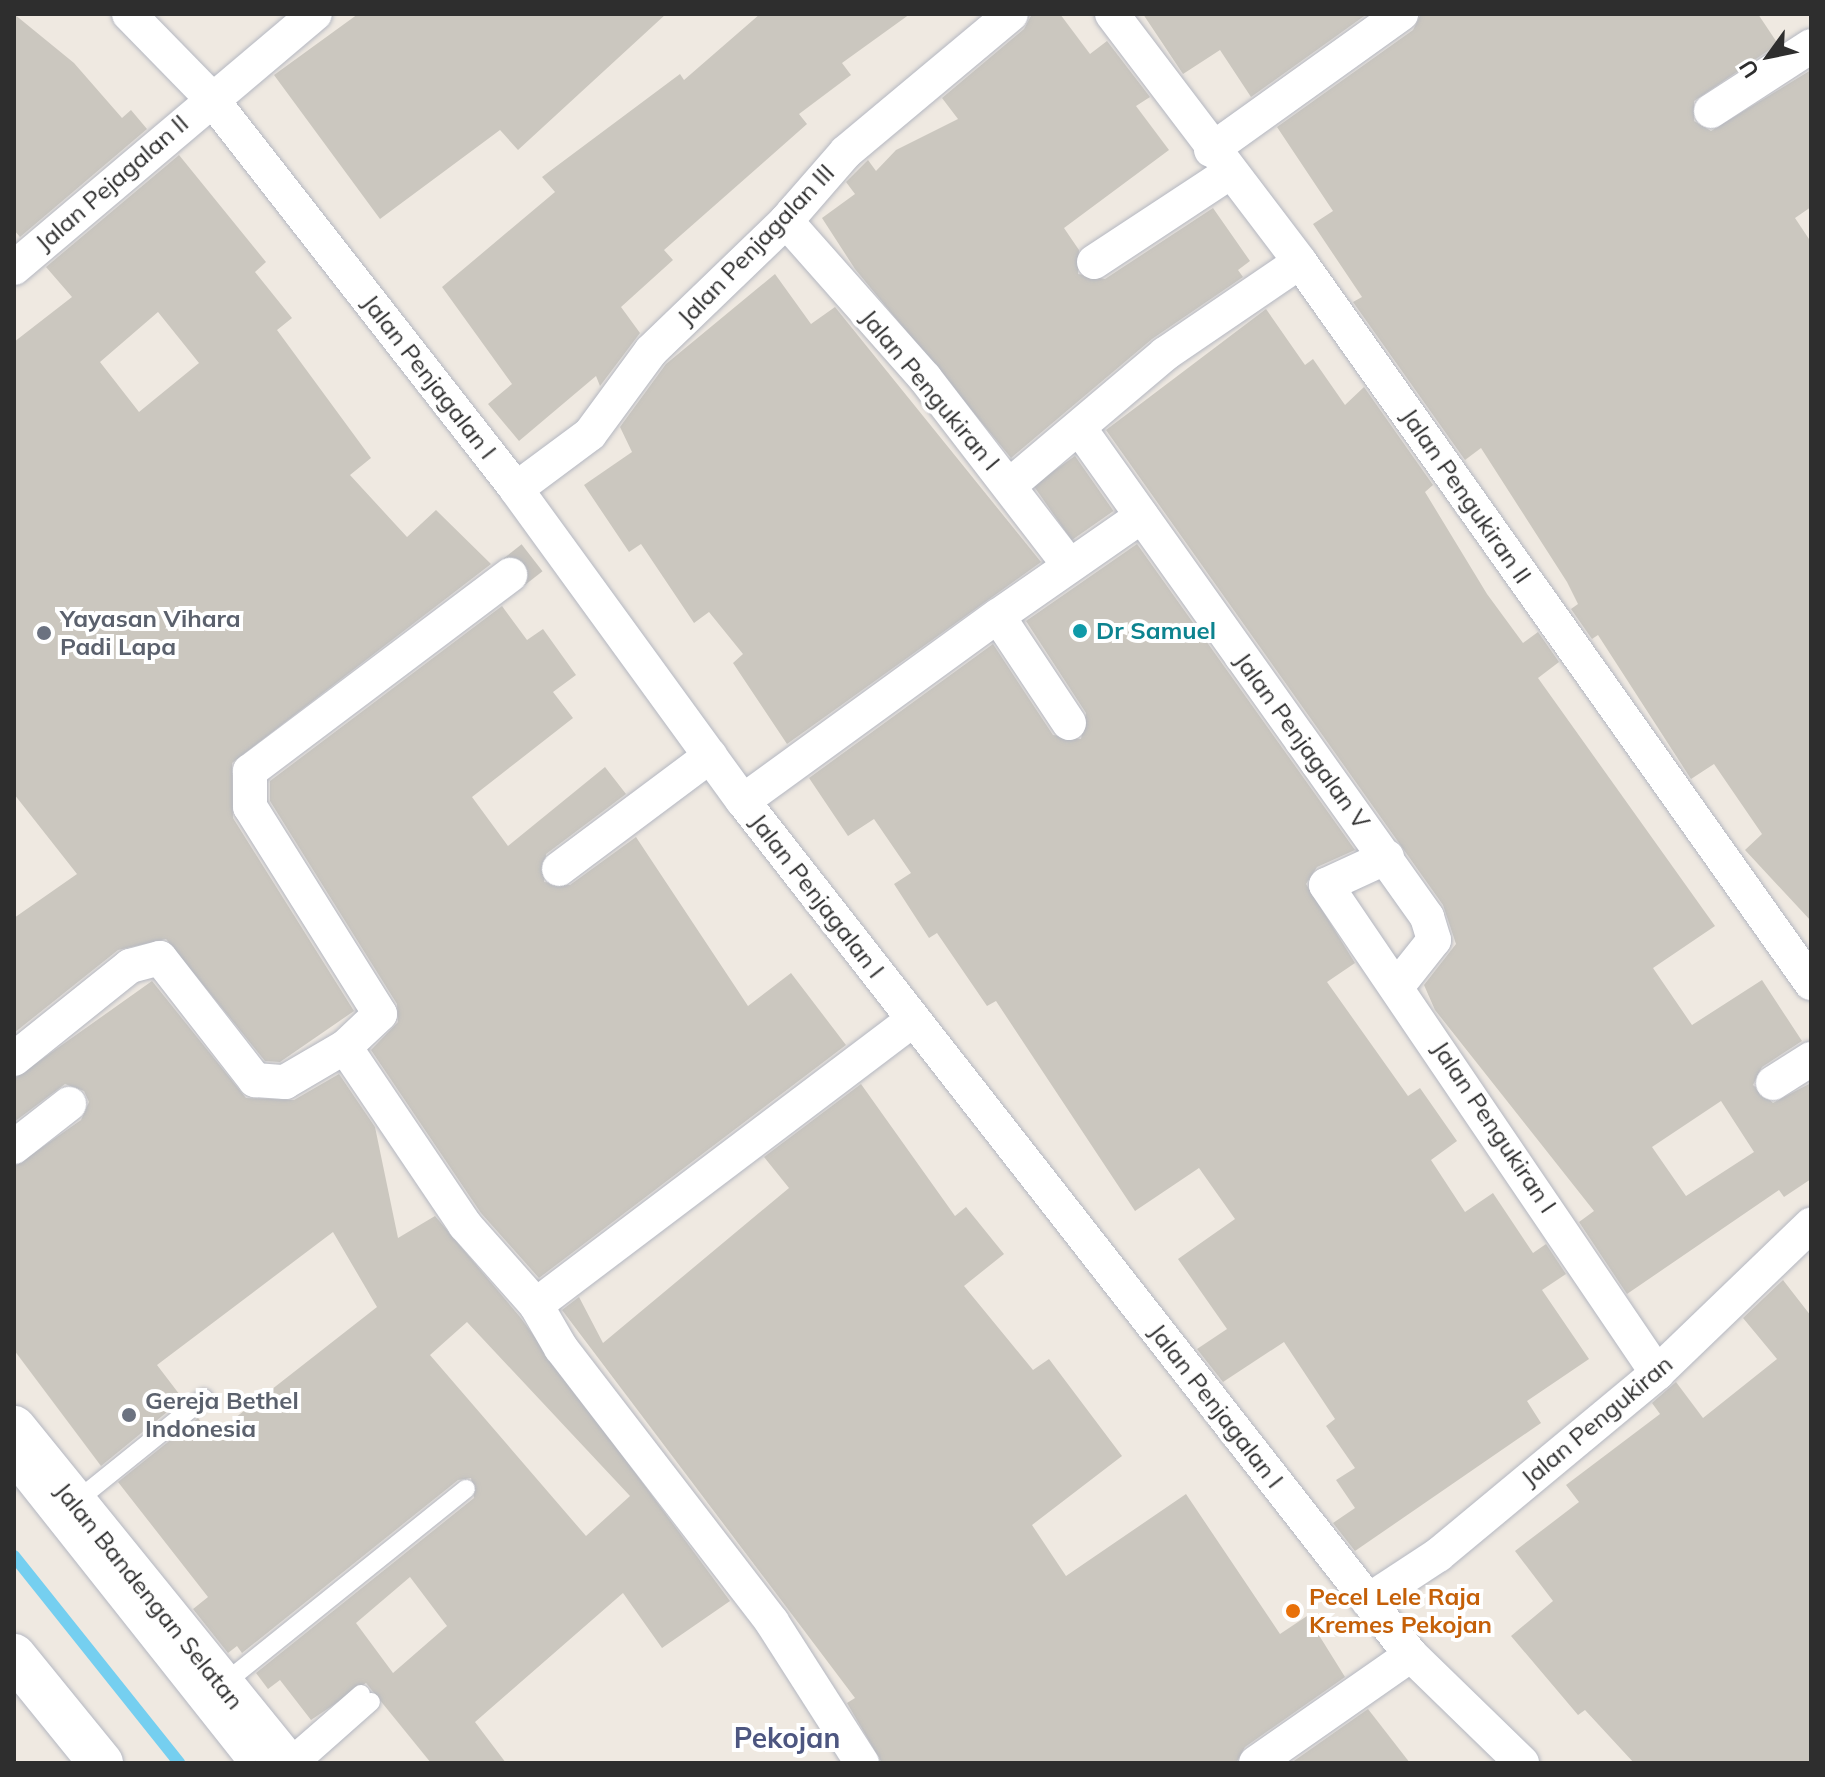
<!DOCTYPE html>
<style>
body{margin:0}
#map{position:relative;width:1825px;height:1777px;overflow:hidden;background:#efe9e1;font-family:Mulish,sans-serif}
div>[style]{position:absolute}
.stream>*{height:12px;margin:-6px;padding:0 6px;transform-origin:6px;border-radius:6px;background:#75cff0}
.building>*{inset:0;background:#cbc7bf;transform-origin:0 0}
.street-tunnel>*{height:34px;margin-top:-17px;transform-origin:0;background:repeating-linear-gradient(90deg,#c8c4bd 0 34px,transparent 0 51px)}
.roads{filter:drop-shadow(0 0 2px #b4b7c1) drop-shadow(0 0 2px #b4b7c1)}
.lane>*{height:18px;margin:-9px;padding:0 9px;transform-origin:9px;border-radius:9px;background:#fff}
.street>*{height:34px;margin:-17px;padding:0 17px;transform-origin:17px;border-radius:17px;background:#fff}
.secondary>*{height:44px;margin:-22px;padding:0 22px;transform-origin:22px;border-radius:22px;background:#fff}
.dots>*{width:22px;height:22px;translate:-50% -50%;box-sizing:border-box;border:4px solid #fff;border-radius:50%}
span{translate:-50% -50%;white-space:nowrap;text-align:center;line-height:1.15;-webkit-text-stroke:8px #fff;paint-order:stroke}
.street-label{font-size:24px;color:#2e2e2e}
.worship-label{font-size:24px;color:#5b616d;font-weight:700}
.left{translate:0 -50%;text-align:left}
.culture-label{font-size:24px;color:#0d838f;font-weight:700}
.food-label{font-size:24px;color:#c56008;font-weight:700}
.quarter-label{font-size:28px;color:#4d5680;font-weight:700}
.frame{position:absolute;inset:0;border:16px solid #2e2e2e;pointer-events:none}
.north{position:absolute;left:1729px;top:16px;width:80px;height:80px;-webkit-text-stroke:6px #fff;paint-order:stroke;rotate:237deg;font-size:22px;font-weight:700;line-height:32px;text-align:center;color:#2e2e2e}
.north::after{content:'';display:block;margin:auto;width:28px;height:36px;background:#2e2e2e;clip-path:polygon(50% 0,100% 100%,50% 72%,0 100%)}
</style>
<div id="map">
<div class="stream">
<div style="left:14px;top:1556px;width:265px;rotate:51.4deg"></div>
</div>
<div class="building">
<div style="clip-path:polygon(14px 14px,74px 63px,122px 118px,131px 110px,147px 129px,20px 237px,14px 230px)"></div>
<div style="clip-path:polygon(358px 14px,666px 14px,518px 150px,500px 130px,380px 219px,274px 75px)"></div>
<div style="clip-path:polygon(760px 14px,910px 14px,842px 63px,851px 75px,799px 114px,807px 124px,664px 250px,673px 260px,621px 307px,640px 333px,600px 386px,596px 376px,519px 441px,488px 404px,512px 384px,442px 287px,555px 192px,542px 177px,680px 74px,684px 80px)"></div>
<div style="clip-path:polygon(1032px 14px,1060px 14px,1090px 54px,1107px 41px,1150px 97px,1136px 106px,1169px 150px,1064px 228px,1079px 250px,1078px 274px,1105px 279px,1213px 208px,1250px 261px,1238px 270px,1243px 277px,1152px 339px,1011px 458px,855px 269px,822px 218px,855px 194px,846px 182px,868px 160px,876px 171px,896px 150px,958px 119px,942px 98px,1024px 29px)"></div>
<div style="clip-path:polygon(1143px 14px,1367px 14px,1251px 97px,1220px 50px,1183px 74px)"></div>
<div style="clip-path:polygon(1421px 14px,1758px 14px,1778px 44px,1694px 101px,1694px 121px,1711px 131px,1811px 70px,1811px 207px,1795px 218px,1811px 242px,1811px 921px,1745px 850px,1762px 834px,1714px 764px,1691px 779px,1598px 635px,1592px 639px,1571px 609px,1578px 604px,1567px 582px,1481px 448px,1465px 460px,1353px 302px,1362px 297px,1313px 224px,1333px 211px,1277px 127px,1413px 30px)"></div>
<div style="clip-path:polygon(evenodd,179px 155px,266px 262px,255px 272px,292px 318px,277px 330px,371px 458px,350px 475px,407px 537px,436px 510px,491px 564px,232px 763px,233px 818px,354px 1011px,280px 1062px,265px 1061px,166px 939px,118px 950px,14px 1033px,14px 918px,77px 874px,14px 794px,14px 342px,72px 297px,46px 267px,179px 155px,158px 312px,199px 363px,139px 412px,100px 362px,158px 312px)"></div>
<div style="clip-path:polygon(775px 274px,811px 324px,835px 307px,1041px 562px,787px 744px,733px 663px,743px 654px,709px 612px,694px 623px,641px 544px,629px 552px,584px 485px,632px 452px,620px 427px,666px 364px)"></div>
<div style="clip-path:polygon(evenodd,1266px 309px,1305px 365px,1313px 359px,1345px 405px,1364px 387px,1433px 485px,1425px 492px,1487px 594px,1523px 643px,1538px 632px,1559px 662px,1538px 678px,1715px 926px,1653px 968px,1692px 1025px,1762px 980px,1802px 1041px,1762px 1067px,1753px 1085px,1773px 1103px,1811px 1083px,1811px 1179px,1784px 1197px,1779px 1190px,1627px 1294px,1579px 1222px,1594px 1211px,1435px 1010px,1424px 985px,1456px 944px,1443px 905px,1106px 430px,1266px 309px,1721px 1101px,1754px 1152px,1686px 1196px,1652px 1147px,1721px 1101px)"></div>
<div style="left:1075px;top:456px;width:67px;height:51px;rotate:55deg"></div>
<div style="clip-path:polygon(1137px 544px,1355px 850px,1317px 867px,1306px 884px,1355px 963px,1327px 982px,1408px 1096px,1420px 1088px,1457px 1141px,1431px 1160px,1465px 1212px,1493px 1193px,1533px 1253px,1546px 1244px,1566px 1274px,1542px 1290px,1589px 1359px,1527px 1401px,1541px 1423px,1355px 1551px,1333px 1523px,1355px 1508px,1336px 1480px,1355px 1468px,1326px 1426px,1335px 1419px,1284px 1342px,1223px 1382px,1197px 1349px,1227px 1329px,1178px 1259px,1235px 1219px,1199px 1168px,1135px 1211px,996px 1001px,987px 1006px,937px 933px,929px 938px,894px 884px,911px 873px,874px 819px,848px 836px,809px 778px,993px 644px,1053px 735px,1081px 739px,1086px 713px,1026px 621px)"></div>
<div style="clip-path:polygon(502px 606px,527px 640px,543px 629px,576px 675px,553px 692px,573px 718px,472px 797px,508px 846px,605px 767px,626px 794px,546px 854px,544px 882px,570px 885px,636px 837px,748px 1006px,791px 973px,846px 1045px,539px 1278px,481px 1213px,371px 1050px,398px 1022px,397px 1004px,270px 801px,270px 781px)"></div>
<div style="clip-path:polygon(evenodd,152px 981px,246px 1098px,294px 1100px,339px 1074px,375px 1127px,398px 1238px,435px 1216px,520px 1317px,730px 1601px,662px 1648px,623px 1593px,475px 1722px,506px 1763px,431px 1763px,366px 1683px,311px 1720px,280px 1680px,268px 1689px,256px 1673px,474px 1498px,471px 1478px,458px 1480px,242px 1653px,237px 1646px,228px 1653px,193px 1609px,208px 1597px,118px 1482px,198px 1418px,212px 1436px,377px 1307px,333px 1232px,157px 1365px,183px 1399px,101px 1466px,14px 1350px,14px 1167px,81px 1120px,89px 1102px,84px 1091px,65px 1084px,14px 1122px,14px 1079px,152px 981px,467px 1322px,630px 1496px,586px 1536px,430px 1355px,467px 1322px,152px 981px,410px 1577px,447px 1626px,393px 1673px,356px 1623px,410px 1577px)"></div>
<div style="clip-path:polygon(861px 1084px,955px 1216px,966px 1207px,1004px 1254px,964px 1286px,1033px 1370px,1049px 1359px,1122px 1456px,1032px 1525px,1066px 1576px,1186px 1494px,1280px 1634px,1307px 1616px,1345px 1677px,1245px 1747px,1236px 1763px,882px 1763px,847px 1703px,855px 1698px,562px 1310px,579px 1297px,603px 1343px,789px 1188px,764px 1157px)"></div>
<div style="clip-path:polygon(1783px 1280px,1811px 1316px,1811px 1763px,1634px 1763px,1585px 1710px,1578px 1715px,1511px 1636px,1553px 1601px,1515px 1551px,1579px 1502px,1566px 1485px,1660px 1414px,1652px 1403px,1676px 1382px,1703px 1418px,1777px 1359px,1743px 1318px)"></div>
<div style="clip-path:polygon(1368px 1709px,1410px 1763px,1291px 1763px)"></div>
</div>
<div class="street-tunnel">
<div style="left:510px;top:575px;width:28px;rotate:-38deg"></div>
</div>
<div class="roads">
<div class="lane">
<div style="left:14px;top:1469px;width:375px;rotate:51.6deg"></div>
<div style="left:74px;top:1503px;width:167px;rotate:-38.9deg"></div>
<div style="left:222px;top:1685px;width:313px;rotate:-38.8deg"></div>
<div style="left:284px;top:1761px;width:102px;rotate:-41deg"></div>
<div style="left:302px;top:1763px;width:92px;rotate:-41.5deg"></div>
</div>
<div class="street">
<div style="left:129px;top:14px;width:116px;rotate:45.7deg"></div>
<div style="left:210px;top:97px;width:497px;rotate:52deg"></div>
<div style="left:516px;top:489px;width:386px;rotate:54deg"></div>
<div style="left:743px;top:801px;width:1084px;rotate:51.97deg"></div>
<div style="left:1411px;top:1655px;width:155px;rotate:44.2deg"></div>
<div style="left:1112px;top:14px;width:311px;rotate:52.8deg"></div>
<div style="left:1300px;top:262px;width:884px;rotate:54.67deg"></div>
<div style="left:1711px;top:111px;width:119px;rotate:-33deg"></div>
<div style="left:1211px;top:150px;width:234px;rotate:-35.6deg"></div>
<div style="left:786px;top:221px;width:210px;rotate:48.5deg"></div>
<div style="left:925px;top:378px;width:235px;rotate:52.4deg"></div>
<div style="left:1094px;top:262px;width:162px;rotate:-33.4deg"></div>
<div style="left:14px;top:268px;width:394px;rotate:-40.2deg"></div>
<div style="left:1080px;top:429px;width:599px;rotate:54.58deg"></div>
<div style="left:1427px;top:917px;width:24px;rotate:73deg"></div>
<div style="left:1434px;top:940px;width:56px;rotate:128.5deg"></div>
<div style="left:1010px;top:485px;width:203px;rotate:-40.2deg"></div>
<div style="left:1165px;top:354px;width:163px;rotate:-34.3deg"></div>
<div style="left:516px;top:489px;width:92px;rotate:-36.6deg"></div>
<div style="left:590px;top:434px;width:103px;rotate:-53.7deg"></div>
<div style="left:651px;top:351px;width:187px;rotate:-43.9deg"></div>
<div style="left:786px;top:221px;width:91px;rotate:-49deg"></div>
<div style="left:846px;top:152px;width:215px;rotate:-39.9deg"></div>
<div style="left:1069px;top:723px;width:128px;rotate:-123.6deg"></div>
<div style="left:998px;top:616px;width:175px;rotate:-34.8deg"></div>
<div style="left:743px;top:801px;width:315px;rotate:-36deg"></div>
<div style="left:1387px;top:857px;width:67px;rotate:155.3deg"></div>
<div style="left:1326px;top:885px;width:590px;rotate:55.85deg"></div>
<div style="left:559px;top:869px;width:189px;rotate:-36.8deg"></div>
<div style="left:345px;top:1047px;width:48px;rotate:-43.3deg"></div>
<div style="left:380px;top:1014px;width:244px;rotate:-122.1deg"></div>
<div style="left:250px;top:807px;width:36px;rotate:-90deg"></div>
<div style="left:250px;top:771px;width:326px;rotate:-37deg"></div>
<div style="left:14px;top:1059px;width:149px;rotate:-38.7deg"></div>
<div style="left:130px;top:966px;width:31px;rotate:-15deg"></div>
<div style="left:160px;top:958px;width:155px;rotate:52.1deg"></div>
<div style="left:255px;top:1080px;width:30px;rotate:4deg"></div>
<div style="left:285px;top:1082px;width:69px;rotate:-30.3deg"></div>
<div style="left:345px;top:1047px;width:215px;rotate:56deg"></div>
<div style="left:465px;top:1225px;width:107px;rotate:48.4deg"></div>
<div style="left:1773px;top:1083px;width:45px;rotate:-32.3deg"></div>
<div style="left:14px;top:1147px;width:70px;rotate:-38deg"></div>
<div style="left:1368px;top:1601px;width:84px;rotate:-33.3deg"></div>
<div style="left:1438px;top:1555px;width:285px;rotate:-39.7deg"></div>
<div style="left:1657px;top:1373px;width:214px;rotate:-43.9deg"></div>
<div style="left:862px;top:1763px;width:167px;rotate:-122.6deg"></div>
<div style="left:772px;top:1622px;width:346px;rotate:-127.6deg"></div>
<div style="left:561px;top:1348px;width:50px;rotate:-120.2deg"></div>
<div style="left:536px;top:1305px;width:473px;rotate:-37.1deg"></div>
<div style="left:1256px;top:1763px;width:189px;rotate:-34.9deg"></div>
</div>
<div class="secondary">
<div style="left:14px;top:1428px;width:431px;rotate:51deg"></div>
<div style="left:14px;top:1656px;width:138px;rotate:50.9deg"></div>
</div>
</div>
<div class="dots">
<div style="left:1080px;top:631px;background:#0f9aa8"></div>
<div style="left:44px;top:633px;background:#6b7280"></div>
<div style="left:129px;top:1415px;background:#6b7280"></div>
<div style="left:1293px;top:1611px;background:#e8710a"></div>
</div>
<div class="street-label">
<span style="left:112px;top:183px;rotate:-41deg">Jalan Pejagalan II</span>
<span style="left:756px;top:245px;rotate:-46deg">Jalan Penjagalan III</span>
<span style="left:429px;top:377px;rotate:52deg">Jalan Penjagalan I</span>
<span style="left:930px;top:390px;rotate:50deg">Jalan Pengukiran I</span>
<span style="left:1466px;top:496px;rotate:55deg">Jalan Pengukiran II</span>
<span style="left:1302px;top:741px;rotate:54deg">Jalan Penjagalan V</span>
<span style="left:817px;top:896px;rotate:52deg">Jalan Penjagalan I</span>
<span style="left:1494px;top:1127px;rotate:56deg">Jalan Pengukiran I</span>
<span style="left:1216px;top:1406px;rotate:52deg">Jalan Penjagalan I</span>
<span style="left:1597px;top:1421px;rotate:-40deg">Jalan Pengukiran</span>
<span style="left:149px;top:1596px;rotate:51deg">Jalan Bandengan Selatan</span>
</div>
<div class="worship-label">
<span class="left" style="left:60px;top:633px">Yayasan Vihara<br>Padi Lapa</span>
<span class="left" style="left:145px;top:1415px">Gereja Bethel<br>Indonesia</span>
</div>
<div class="culture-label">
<span class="left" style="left:1096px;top:631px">Dr Samuel</span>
</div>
<div class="food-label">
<span class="left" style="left:1309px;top:1611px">Pecel Lele Raja<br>Kremes Pekojan</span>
</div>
<div class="quarter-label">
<span style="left:787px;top:1738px">Pekojan</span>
</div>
<div class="frame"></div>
<div class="north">U</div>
</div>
